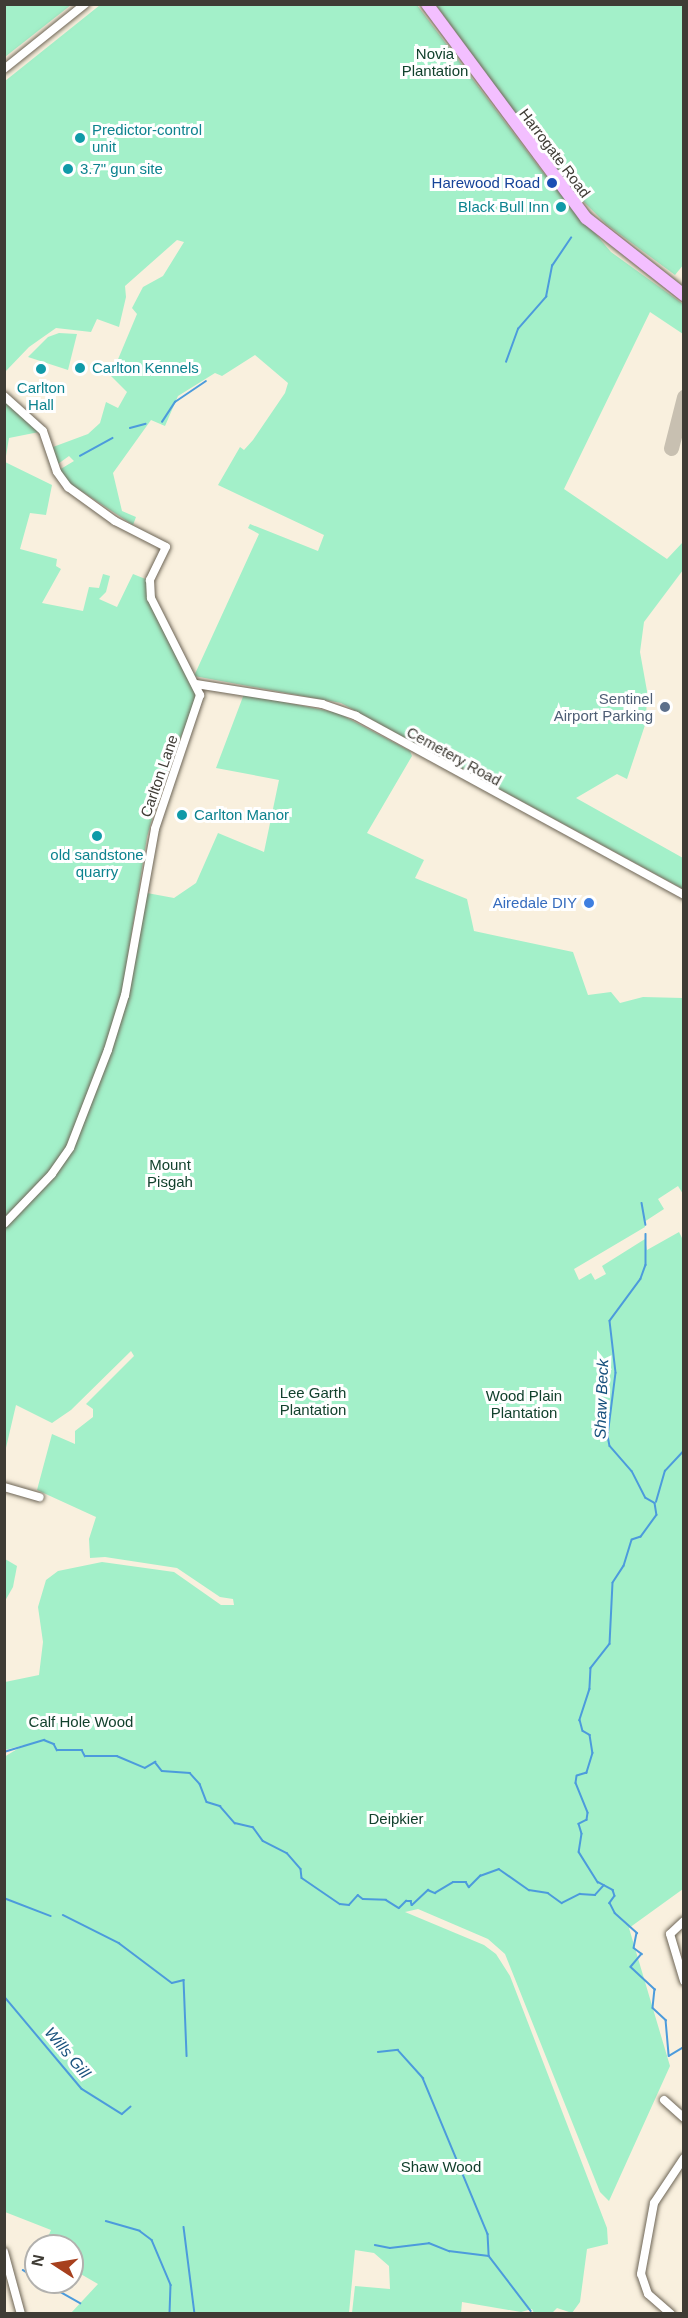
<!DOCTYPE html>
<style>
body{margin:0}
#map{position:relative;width:688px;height:2318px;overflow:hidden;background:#f9f0de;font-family:Helvetica,sans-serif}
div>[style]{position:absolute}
.green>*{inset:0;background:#a3f0c9}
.stream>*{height:1.5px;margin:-0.75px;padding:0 0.75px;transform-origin:0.75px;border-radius:0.75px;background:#4c9bdc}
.taxiway>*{height:15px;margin:-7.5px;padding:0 7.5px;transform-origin:7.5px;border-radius:7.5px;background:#c8c0b1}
.roads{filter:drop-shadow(0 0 2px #6d6556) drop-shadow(0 0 2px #6d6556)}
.minor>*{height:8px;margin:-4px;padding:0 4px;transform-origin:4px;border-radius:4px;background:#fff}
.highway>*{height:12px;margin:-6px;padding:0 6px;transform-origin:6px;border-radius:6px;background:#f3bfff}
.dots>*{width:16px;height:16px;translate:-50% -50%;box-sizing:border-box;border:3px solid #fff;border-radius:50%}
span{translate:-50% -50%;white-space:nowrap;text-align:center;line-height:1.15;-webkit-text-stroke:6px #fff;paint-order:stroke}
.park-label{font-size:15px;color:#12412d}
.culture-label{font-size:15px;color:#0d838f}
.left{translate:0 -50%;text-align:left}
.right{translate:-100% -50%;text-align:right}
.street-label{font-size:15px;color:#3f3c35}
.transit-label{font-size:15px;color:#164399}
.service-label{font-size:15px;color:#4e5e75}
.shop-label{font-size:15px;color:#366cbe}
.water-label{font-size:16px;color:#18517d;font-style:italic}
.frame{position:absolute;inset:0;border:6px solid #3f3c35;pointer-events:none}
.north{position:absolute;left:24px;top:2234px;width:60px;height:60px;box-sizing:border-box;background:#fff;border:2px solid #b2b1ae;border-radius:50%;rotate:282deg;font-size:16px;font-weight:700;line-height:24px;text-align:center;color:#3f3c35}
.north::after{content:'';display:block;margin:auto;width:21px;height:27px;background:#a7401e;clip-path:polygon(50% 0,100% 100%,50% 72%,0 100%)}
</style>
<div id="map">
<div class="green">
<div style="clip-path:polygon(5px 4px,71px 4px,71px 5px,5px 57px)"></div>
<div style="clip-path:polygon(100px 5px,417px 5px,541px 170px,611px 252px,683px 304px,683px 334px,650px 312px,564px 489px,667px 559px,683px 542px,683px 570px,644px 622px,640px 652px,647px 691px,646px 722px,627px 779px,617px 774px,576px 798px,683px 858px,683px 889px,341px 703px,194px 676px,259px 534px,248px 528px,250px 524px,318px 551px,324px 535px,218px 485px,240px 447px,244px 450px,253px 440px,285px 393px,288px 383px,255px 355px,222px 376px,215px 373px,178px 396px,165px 426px,151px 420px,113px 473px,122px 511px,136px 517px,133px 525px,66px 481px,59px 470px,74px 461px,69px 456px,58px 464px,53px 447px,88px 434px,100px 423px,106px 402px,118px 408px,127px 392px,111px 376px,137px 314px,132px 308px,143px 287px,163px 276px,184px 242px,177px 240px,125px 286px,126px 297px,119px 327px,97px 319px,91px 332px,56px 328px,29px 347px,5px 372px,5px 81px)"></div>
<div style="clip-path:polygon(436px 5px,683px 5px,684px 264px,675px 275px,606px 224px,567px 185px)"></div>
<div style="clip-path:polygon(59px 333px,77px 334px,68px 370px,28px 357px,48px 337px)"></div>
<div style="clip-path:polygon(5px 399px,39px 432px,9px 438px,5px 462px,52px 485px,46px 515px,30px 513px,20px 549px,57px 559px,56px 566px,61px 569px,42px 603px,83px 611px,89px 587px,99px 588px,103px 574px,110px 576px,106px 592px,99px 599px,117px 607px,133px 574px,148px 580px,195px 693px,195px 703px,162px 783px,147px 837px,121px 999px,102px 1058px,69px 1145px,52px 1171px,5px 1221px)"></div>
<div style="clip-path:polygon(244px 694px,338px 713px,410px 751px,412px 756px,367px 833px,424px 860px,415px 878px,467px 899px,474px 931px,573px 952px,588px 995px,611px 992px,620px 1003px,643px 997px,683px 998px,683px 1194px,678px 1186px,658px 1199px,664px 1209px,644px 1222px,645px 1227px,574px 1269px,579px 1280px,591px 1273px,595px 1280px,606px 1274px,602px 1266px,645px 1239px,647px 1250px,679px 1232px,683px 1240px,683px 1889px,629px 1928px,670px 2066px,609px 2201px,600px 2192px,505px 1954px,488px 1939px,418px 1909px,405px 1912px,484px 1945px,496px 1954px,510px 1976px,607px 2228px,608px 2244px,587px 2249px,580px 2302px,572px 2313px,557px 2308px,552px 2313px,534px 2313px,532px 2309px,521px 2312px,462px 2302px,461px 2313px,352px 2313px,355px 2286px,390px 2289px,389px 2266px,374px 2253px,355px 2250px,349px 2313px,71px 2313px,98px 2284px,72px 2269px,72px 2246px,44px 2246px,51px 2230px,5px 2212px,4px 1757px,24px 1745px,5px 1750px,5px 1682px,39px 1675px,43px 1642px,38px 1607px,46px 1580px,58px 1571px,102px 1562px,174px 1572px,221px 1605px,234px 1605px,233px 1599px,220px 1597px,177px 1568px,105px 1557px,90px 1558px,89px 1539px,96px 1517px,37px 1490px,52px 1434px,75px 1444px,75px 1431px,93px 1417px,93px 1409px,86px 1404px,134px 1356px,131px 1351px,71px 1410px,52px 1423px,16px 1405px,5px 1452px,5px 1227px,62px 1166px,115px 1039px,147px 893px,174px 898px,196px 883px,218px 833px,264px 852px,279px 780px,216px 768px)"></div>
<div style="clip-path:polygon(5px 1559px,17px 1566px,13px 1587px,5px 1601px)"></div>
</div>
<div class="stream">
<div style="left:506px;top:362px;width:35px;rotate:-70deg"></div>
<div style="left:518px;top:329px;width:43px;rotate:-48.8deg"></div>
<div style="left:546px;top:297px;width:32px;rotate:-79deg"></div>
<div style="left:552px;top:266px;width:34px;rotate:-56deg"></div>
<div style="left:162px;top:422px;width:24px;rotate:-57deg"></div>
<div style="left:175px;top:402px;width:37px;rotate:-34deg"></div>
<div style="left:130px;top:428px;width:16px;rotate:-15deg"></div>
<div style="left:80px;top:456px;width:37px;rotate:-29deg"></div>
<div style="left:642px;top:1203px;width:22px;rotate:80deg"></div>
<div style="left:646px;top:1234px;width:31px;rotate:90deg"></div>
<div style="left:646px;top:1265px;width:15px;rotate:110deg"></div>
<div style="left:641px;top:1279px;width:52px;rotate:126.4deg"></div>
<div style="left:610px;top:1321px;width:52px;rotate:83.4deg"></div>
<div style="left:616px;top:1373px;width:64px;rotate:97.2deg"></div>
<div style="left:608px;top:1436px;width:10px;rotate:79deg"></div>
<div style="left:610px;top:1446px;width:33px;rotate:49deg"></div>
<div style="left:632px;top:1471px;width:30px;rotate:63deg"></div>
<div style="left:646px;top:1498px;width:10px;rotate:29deg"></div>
<div style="left:655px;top:1503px;width:12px;rotate:81deg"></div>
<div style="left:657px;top:1515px;width:27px;rotate:126deg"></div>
<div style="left:641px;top:1537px;width:9px;rotate:162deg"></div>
<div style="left:632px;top:1540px;width:27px;rotate:107deg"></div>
<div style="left:624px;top:1566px;width:20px;rotate:123deg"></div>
<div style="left:613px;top:1583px;width:61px;rotate:92.8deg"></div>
<div style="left:610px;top:1644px;width:31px;rotate:128deg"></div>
<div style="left:591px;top:1668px;width:21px;rotate:93deg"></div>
<div style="left:590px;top:1689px;width:33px;rotate:108deg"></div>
<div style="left:580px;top:1720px;width:11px;rotate:75deg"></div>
<div style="left:583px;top:1731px;width:8px;rotate:30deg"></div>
<div style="left:590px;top:1735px;width:18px;rotate:81deg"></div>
<div style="left:593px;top:1753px;width:21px;rotate:107deg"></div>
<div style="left:587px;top:1773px;width:10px;rotate:163deg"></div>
<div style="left:577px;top:1776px;width:7px;rotate:98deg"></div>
<div style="left:576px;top:1783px;width:32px;rotate:68deg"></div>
<div style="left:588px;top:1813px;width:7px;rotate:98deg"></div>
<div style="left:587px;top:1820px;width:9px;rotate:153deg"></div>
<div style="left:579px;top:1824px;width:10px;rotate:73deg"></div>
<div style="left:582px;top:1834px;width:18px;rotate:99deg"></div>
<div style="left:579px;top:1852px;width:36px;rotate:58deg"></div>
<div style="left:598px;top:1882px;width:17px;rotate:28deg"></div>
<div style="left:613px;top:1890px;width:6px;rotate:72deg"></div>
<div style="left:615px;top:1896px;width:9px;rotate:126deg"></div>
<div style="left:610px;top:1903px;width:11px;rotate:63deg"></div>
<div style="left:615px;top:1913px;width:30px;rotate:42deg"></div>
<div style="left:637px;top:1933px;width:15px;rotate:101deg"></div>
<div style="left:634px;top:1948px;width:10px;rotate:37deg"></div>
<div style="left:642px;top:1954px;width:17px;rotate:130deg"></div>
<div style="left:631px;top:1967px;width:33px;rotate:43deg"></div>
<div style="left:655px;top:1989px;width:19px;rotate:96deg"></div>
<div style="left:653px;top:2008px;width:18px;rotate:43deg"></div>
<div style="left:666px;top:2020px;width:36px;rotate:85deg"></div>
<div style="left:669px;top:2056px;width:17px;rotate:-31deg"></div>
<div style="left:656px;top:1502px;width:32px;rotate:-74deg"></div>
<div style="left:665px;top:1471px;width:26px;rotate:-47deg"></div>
<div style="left:4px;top:1752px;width:42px;rotate:-16.7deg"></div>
<div style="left:44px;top:1740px;width:11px;rotate:22deg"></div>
<div style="left:54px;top:1744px;width:7px;rotate:63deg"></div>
<div style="left:57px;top:1750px;width:25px"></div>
<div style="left:82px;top:1750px;width:7px;rotate:63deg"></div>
<div style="left:85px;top:1756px;width:32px"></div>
<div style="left:117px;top:1756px;width:30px;rotate:23deg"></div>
<div style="left:145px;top:1768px;width:12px;rotate:-31deg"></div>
<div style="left:155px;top:1762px;width:11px;rotate:52deg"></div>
<div style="left:162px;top:1771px;width:28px;rotate:4deg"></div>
<div style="left:190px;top:1773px;width:15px;rotate:48deg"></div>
<div style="left:200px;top:1784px;width:19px;rotate:69deg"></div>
<div style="left:207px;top:1802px;width:14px;rotate:17deg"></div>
<div style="left:220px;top:1806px;width:23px;rotate:49deg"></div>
<div style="left:235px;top:1823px;width:18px;rotate:13deg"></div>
<div style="left:253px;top:1827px;width:17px;rotate:54deg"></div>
<div style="left:263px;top:1841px;width:27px;rotate:27deg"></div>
<div style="left:287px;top:1853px;width:21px;rotate:49deg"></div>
<div style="left:301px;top:1869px;width:9px;rotate:84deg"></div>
<div style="left:302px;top:1878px;width:46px;rotate:34.4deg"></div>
<div style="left:340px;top:1904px;width:9px;rotate:6deg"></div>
<div style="left:349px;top:1905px;width:13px;rotate:-48deg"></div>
<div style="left:358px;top:1895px;width:6px;rotate:39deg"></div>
<div style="left:363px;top:1899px;width:23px;rotate:2deg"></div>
<div style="left:386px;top:1900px;width:15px;rotate:32deg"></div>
<div style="left:399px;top:1908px;width:10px;rotate:-45deg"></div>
<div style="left:406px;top:1901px;width:5px"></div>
<div style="left:411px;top:1901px;width:4px;rotate:76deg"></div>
<div style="left:412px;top:1905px;width:22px;rotate:-43deg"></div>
<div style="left:428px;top:1890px;width:8px;rotate:23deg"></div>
<div style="left:435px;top:1893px;width:21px;rotate:-31deg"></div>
<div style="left:453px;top:1882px;width:13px"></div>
<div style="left:466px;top:1882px;width:6px;rotate:59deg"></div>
<div style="left:469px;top:1887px;width:16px;rotate:-45deg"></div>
<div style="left:480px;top:1876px;width:20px;rotate:-20deg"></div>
<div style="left:499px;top:1869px;width:37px;rotate:35deg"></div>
<div style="left:529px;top:1890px;width:19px;rotate:9deg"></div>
<div style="left:548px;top:1893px;width:17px;rotate:36deg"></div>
<div style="left:562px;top:1903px;width:20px;rotate:-27deg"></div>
<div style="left:580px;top:1894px;width:15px;rotate:4deg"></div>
<div style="left:595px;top:1895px;width:13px;rotate:-48deg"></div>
<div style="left:4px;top:1898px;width:50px;rotate:21deg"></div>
<div style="left:63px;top:1915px;width:63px;rotate:26.6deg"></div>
<div style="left:119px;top:1943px;width:66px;rotate:37deg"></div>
<div style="left:172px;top:1983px;width:12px;rotate:-14deg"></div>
<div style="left:184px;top:1980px;width:76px;rotate:87.7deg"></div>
<div style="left:4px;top:1996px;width:121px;rotate:50deg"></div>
<div style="left:82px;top:2089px;width:47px;rotate:32deg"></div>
<div style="left:378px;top:2052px;width:20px;rotate:-6deg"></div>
<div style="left:398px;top:2050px;width:38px;rotate:48deg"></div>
<div style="left:423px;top:2078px;width:169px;rotate:67.4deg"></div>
<div style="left:488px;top:2234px;width:22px;rotate:87deg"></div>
<div style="left:122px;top:2114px;width:11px;rotate:-41deg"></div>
<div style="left:106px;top:2221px;width:35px;rotate:16deg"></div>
<div style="left:140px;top:2231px;width:15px;rotate:37deg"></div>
<div style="left:152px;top:2240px;width:49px;rotate:67.1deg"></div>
<div style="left:171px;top:2285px;width:29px;rotate:92deg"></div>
<div style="left:184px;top:2227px;width:88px;rotate:82.8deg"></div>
<div style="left:375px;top:2245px;width:15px;rotate:11deg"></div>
<div style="left:390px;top:2248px;width:39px;rotate:-7deg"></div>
<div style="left:429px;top:2243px;width:22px;rotate:22deg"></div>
<div style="left:449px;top:2251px;width:40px;rotate:7.1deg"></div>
<div style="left:489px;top:2256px;width:69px;rotate:52.6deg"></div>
<div style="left:23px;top:2270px;width:15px;rotate:32deg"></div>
<div style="left:43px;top:2282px;width:43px;rotate:29.6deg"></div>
</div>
<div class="taxiway">
<div style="left:671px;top:448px;width:53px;rotate:-75.7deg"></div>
</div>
<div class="roads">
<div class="minor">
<div style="left:4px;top:69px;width:104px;rotate:-38.7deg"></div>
<div style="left:4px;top:396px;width:52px;rotate:41.9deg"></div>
<div style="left:43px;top:431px;width:43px;rotate:71.1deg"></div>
<div style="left:57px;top:472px;width:19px;rotate:54deg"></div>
<div style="left:68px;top:487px;width:58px;rotate:35.9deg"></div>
<div style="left:115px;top:521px;width:57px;rotate:27deg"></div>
<div style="left:166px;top:547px;width:37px;rotate:116deg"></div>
<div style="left:150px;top:580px;width:18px;rotate:87deg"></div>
<div style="left:151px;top:598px;width:109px;rotate:63.2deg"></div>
<div style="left:200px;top:695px;width:141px;rotate:108.6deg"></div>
<div style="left:155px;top:829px;width:169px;rotate:100.2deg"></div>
<div style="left:125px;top:995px;width:58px;rotate:107.2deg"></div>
<div style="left:108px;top:1050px;width:105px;rotate:111.2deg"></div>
<div style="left:70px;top:1148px;width:32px;rotate:125deg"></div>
<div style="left:52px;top:1174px;width:69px;rotate:133.8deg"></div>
<div style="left:196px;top:684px;width:128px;rotate:9deg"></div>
<div style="left:322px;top:704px;width:36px;rotate:19deg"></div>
<div style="left:356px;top:716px;width:374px;rotate:28.6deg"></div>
<div style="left:4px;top:1487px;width:37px;rotate:16deg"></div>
<div style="left:684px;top:1921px;width:19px;rotate:137deg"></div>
<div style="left:670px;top:1934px;width:49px;rotate:73.4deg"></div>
<div style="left:664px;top:2100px;width:27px;rotate:42deg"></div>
<div style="left:4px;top:2252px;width:64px;rotate:74.7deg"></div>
<div style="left:671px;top:2314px;width:30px;rotate:-139deg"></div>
<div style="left:648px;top:2294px;width:21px;rotate:-109deg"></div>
<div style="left:641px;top:2274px;width:72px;rotate:-79.6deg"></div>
<div style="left:654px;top:2203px;width:54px;rotate:-56.3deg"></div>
</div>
<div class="highway">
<div style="left:427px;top:4px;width:267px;rotate:53.4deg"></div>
<div style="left:586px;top:218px;width:125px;rotate:38.2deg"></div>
</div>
</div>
<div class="dots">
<div style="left:80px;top:138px;background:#0f9aa8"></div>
<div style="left:68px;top:169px;background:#0f9aa8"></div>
<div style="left:552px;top:183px;background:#1a4fb4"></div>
<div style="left:561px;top:207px;background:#0f9aa8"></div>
<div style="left:80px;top:368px;background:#0f9aa8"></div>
<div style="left:41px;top:369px;background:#0f9aa8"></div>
<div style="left:665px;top:707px;background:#5c6f8a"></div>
<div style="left:182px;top:815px;background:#0f9aa8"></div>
<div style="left:97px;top:836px;background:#0f9aa8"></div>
<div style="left:589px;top:903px;background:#3f7fe0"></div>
</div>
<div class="park-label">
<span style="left:435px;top:62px">Novia<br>Plantation</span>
<span style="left:170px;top:1173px">Mount<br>Pisgah</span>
<span style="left:313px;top:1401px">Lee Garth<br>Plantation</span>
<span style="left:524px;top:1404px">Wood Plain<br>Plantation</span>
<span style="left:81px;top:1722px">Calf Hole Wood</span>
<span style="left:396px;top:1819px">Deipkier</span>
<span style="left:441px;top:2167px">Shaw Wood</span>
</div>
<div class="culture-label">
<span class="left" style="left:92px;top:138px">Predictor-control<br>unit</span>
<span class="left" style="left:80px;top:169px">3.7" gun site</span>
<span class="right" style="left:549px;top:207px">Black Bull Inn</span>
<span class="left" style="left:92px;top:368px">Carlton Kennels</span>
<span style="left:41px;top:396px">Carlton<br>Hall</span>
<span class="left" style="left:194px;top:815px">Carlton Manor</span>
<span style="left:97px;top:863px">old sandstone<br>quarry</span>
</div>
<div class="street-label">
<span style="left:555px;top:153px;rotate:53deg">Harrogate Road</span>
<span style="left:454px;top:756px;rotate:29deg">Cemetery Road</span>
<span style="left:159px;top:776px;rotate:-71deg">Carlton Lane</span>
</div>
<div class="transit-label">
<span class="right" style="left:540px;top:183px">Harewood Road</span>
</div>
<div class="service-label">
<span class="right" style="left:653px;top:707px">Sentinel<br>Airport Parking</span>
</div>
<div class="shop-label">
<span class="right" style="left:577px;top:903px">Airedale DIY</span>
</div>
<div class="water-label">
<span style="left:602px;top:1399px;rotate:-88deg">Shaw Beck</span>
<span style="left:67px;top:2053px;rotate:50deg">Wills Gill</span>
</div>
<div class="frame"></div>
<div class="north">N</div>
</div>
